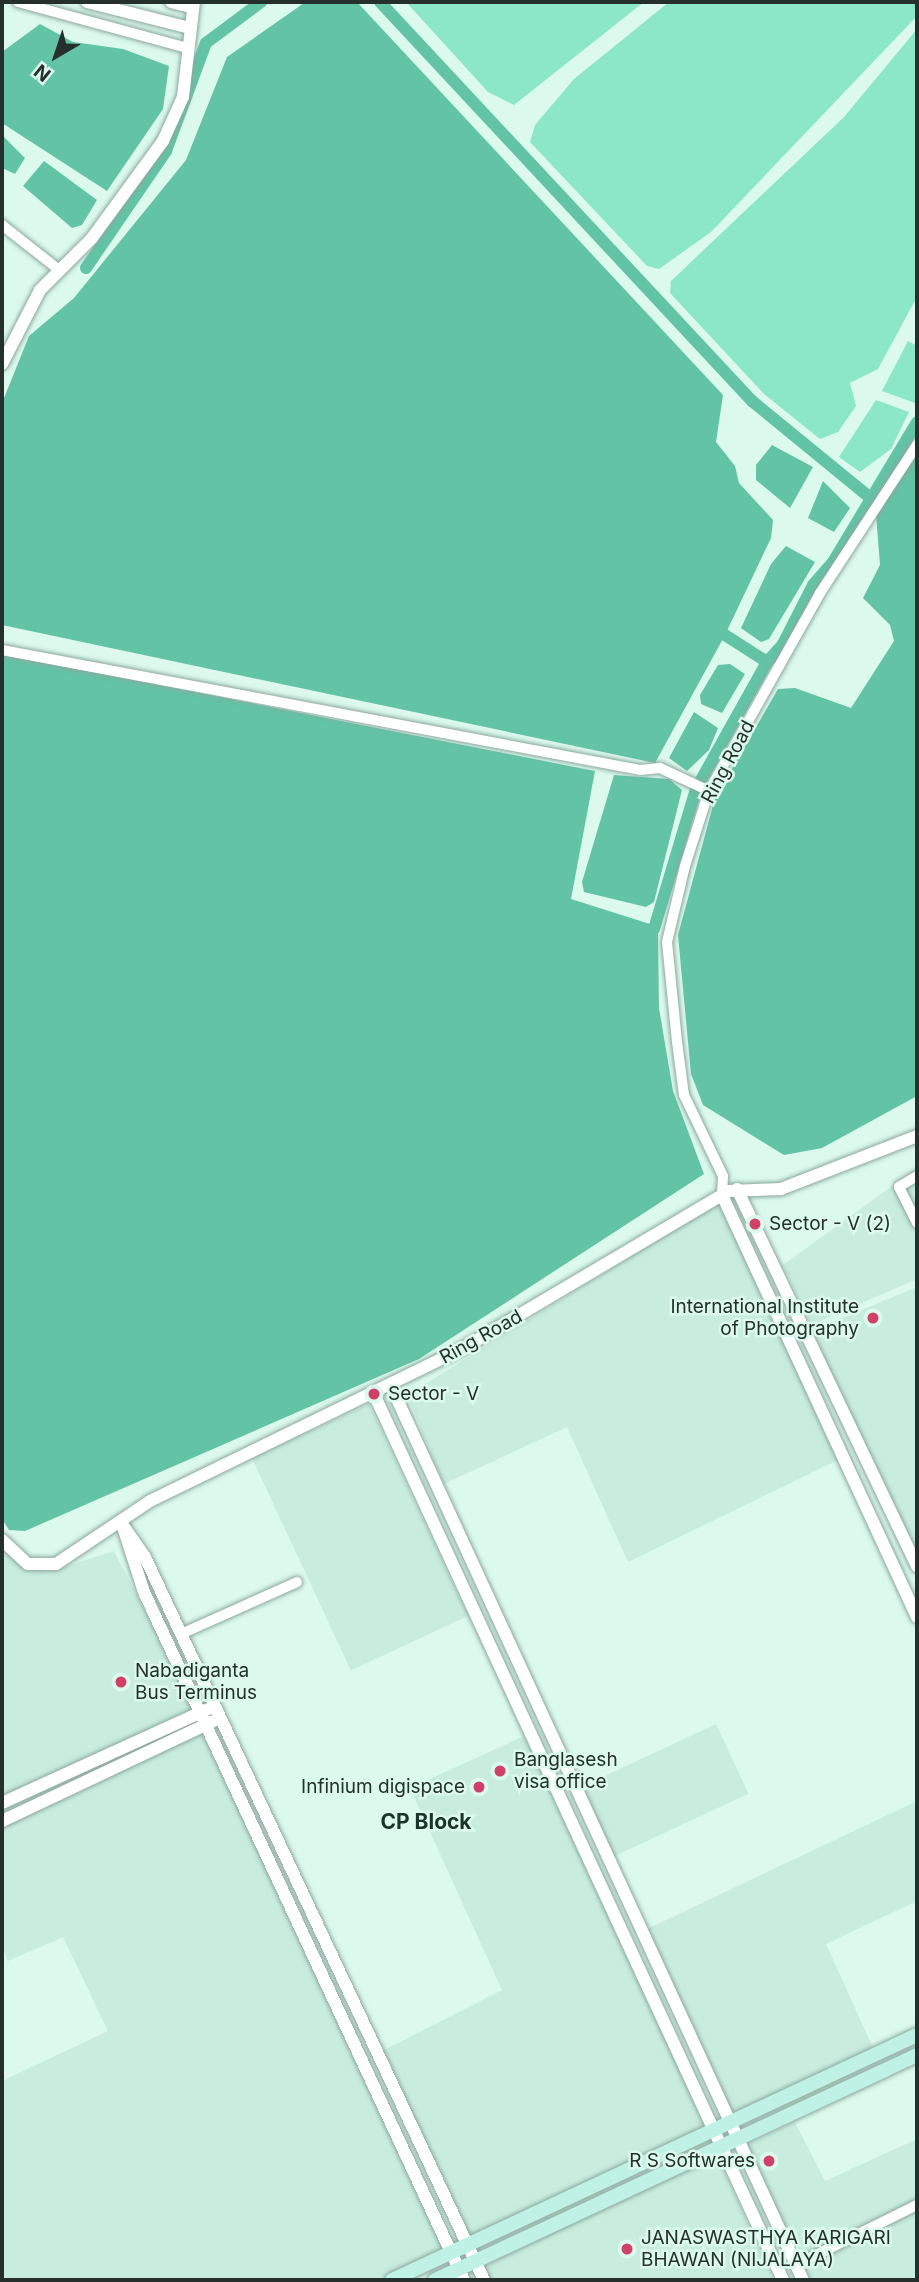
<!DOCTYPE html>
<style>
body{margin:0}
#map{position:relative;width:919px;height:2282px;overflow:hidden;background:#dbf9ed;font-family:Inter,sans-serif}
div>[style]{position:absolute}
.built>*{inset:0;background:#c8eddf;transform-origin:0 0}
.green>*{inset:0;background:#8ce7c8}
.water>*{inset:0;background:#63c3a5}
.canal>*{height:12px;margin:-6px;padding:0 6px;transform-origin:6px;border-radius:6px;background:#63c3a5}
.roads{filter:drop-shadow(0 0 2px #8ca89e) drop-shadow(0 0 2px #8ca89e)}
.minor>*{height:10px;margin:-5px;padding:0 5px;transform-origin:5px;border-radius:5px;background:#fff}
.tertiary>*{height:12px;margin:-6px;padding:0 6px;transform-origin:6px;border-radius:6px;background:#fff}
.secondary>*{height:14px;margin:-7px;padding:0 7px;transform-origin:7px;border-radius:7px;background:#bff1e5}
.dots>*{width:19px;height:19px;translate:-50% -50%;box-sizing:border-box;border:4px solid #dbf9ed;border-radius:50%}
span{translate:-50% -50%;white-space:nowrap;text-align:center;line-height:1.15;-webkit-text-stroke:5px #dbf9ed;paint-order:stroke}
.street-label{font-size:19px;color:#25302c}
.poi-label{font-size:19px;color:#25302c}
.left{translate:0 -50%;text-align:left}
.right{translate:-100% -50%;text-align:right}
.neighbourhood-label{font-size:21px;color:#1b332b;font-weight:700}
.frame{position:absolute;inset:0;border:4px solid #25302c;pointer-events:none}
.north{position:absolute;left:21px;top:21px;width:70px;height:70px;-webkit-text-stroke:5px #dbf9ed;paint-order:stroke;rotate:219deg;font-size:19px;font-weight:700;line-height:28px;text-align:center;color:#25302c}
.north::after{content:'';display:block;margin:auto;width:24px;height:32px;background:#25302c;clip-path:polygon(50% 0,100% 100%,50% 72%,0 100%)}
</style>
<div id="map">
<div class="built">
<div style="clip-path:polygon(917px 1168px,917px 1279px,811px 1325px,783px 1265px)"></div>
<div style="clip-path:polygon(720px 1202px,838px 1460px,628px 1562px,567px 1427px,444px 1484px,407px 1395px)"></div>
<div style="clip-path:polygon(917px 1287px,917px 1567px,809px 1332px)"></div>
<div style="left:369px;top:1404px;width:234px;height:129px;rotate:65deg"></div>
<div style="clip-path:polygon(2px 1551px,48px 1572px,114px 1551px,200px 1717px,2px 1807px)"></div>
<div style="clip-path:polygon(202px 1723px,445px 2250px,382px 2280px,2px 2280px,2px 2081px,108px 2031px,63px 1937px,8px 1961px,2px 1947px,2px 1815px)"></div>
<div style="left:716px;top:1724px;width:77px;height:151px;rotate:65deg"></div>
<div style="clip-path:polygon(524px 1736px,707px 2128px,469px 2242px,382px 2051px,502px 1990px,410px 1788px)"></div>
<div style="clip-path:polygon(917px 1801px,917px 1901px,826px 1944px,873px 2048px,731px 2117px,645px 1930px)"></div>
<div style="clip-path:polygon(795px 2122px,825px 2181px,917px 2139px,917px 2280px,809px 2280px,745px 2145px)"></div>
<div style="clip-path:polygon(717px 2155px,773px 2280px,490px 2280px,484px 2266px)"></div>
</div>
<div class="green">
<div style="clip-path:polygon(406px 2px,644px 2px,514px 105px,488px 92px)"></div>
<div style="clip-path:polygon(669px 2px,917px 2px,917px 16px,711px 232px,659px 269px,647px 266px,530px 142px,535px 125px,574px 79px)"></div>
<div style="clip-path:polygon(917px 29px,917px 297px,878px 369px,850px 383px,856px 406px,838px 432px,820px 439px,764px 394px,670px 293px,671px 281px,844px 117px)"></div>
<div style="clip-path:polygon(908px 341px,917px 346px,915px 403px,882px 391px)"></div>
<div style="clip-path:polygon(876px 400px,909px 412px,891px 449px,860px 472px,839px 457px)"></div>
</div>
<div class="water">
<div style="clip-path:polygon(357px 2px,723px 395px,716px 442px,735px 466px,739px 483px,773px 520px,771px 538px,725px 635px,655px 763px,2px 625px,2px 403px,29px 336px,74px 298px,186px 160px,227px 57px,304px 3px)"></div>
<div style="clip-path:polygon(40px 24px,73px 42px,123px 49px,169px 66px,163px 109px,107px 191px,2px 123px,2px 52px)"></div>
<div style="clip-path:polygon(2px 135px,25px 158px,15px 174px,2px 168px)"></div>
<div style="clip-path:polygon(44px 161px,97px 200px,82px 225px,72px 228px,23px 186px)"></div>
<div style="clip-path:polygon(772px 445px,813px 467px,790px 508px,756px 480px,756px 465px)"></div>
<div style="clip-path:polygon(917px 449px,917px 1096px,822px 1148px,784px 1155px,703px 1105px,691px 1074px,678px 935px,715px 798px,778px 689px,795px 688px,851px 708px,894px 641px,890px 625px,863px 598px,880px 565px,876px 514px)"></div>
<div style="clip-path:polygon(823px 481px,850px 508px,834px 532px,808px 518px)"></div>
<div style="clip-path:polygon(786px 546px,815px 562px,769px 639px,761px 642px,741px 628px,771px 564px)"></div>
<div style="clip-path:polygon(2px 654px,595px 771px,571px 899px,650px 924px,658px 934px,659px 1008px,673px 1091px,704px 1174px,419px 1359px,25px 1531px,9px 1530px,2px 1519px)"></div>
<div style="clip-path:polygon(730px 664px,745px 674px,722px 713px,701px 704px,700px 695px,718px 665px)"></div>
<div style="clip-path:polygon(694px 712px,718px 728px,709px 750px,687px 771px,669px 758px)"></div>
<div style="clip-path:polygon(614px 775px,669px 779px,682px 790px,654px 902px,646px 907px,584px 892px,582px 882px)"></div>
</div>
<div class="canal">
<div style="left:380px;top:2px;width:546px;rotate:47.01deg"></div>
<div style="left:752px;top:401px;width:150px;rotate:39.3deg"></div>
<div style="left:86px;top:268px;width:142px;rotate:-55.6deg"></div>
<div style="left:166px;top:151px;width:115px;rotate:-69.7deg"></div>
<div style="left:206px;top:43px;width:69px;rotate:-36.7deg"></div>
<div style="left:725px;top:635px;width:50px;rotate:32.7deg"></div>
<div style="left:767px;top:662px;width:24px;rotate:-48deg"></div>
<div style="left:783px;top:644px;width:66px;rotate:-63deg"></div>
<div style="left:813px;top:585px;width:30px;rotate:-49deg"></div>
<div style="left:833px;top:562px;width:163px;rotate:-59deg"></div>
<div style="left:654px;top:929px;width:146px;rotate:-73.3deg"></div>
<div style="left:696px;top:789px;width:145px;rotate:-60.8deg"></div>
</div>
<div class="roads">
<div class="minor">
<div style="left:18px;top:2px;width:175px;rotate:15.2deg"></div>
<div style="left:2px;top:225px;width:71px;rotate:38.2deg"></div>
<div style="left:2px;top:650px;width:649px;rotate:10.65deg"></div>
<div style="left:640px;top:770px;width:20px;rotate:-6deg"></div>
<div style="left:660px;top:768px;width:54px;rotate:25.1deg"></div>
<div style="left:917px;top:1176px;width:21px;rotate:149deg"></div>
<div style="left:899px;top:1187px;width:40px;rotate:63.4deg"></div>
<div style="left:722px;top:1195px;width:19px;rotate:-87deg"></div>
<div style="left:723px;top:1176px;width:90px;rotate:-115.7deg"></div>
<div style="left:684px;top:1095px;width:53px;rotate:-97.5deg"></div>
<div style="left:677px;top:1042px;width:100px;rotate:-95.7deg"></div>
<div style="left:667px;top:942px;width:78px;rotate:-76.7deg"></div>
<div style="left:685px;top:866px;width:79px;rotate:-72.3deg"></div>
<div style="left:709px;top:791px;width:227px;rotate:-60.7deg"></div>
<div style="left:820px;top:593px;width:177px;rotate:-56.8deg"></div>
<div style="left:181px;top:1634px;width:127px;rotate:-24.1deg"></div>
<div style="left:796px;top:2265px;width:135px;rotate:-26.4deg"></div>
</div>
<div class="tertiary">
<div style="left:87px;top:2px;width:102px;rotate:14.2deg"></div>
<div style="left:171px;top:2px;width:21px;rotate:14deg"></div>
<div style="left:2px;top:364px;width:83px;rotate:-62.8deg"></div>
<div style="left:40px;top:290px;width:74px;rotate:-45deg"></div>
<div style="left:92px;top:238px;width:120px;rotate:-53.8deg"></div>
<div style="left:163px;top:141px;width:48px;rotate:-65.6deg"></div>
<div style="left:183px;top:97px;width:96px;rotate:-83.4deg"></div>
<div style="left:737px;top:1189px;width:418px;rotate:64.5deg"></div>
<div style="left:722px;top:1195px;width:465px;rotate:65.2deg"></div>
<div style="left:391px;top:1386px;width:984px;rotate:65.26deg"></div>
<div style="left:374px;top:1394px;width:976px;rotate:65.22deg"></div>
<div style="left:122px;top:1524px;width:40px;rotate:55.1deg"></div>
<div style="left:145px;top:1557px;width:799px;rotate:64.88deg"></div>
<div style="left:122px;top:1524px;width:71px;rotate:72.1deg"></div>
<div style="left:144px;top:1592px;width:759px;rotate:65.06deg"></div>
<div style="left:2px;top:1540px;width:35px;rotate:43deg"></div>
<div style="left:28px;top:1564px;width:28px"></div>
<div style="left:56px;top:1564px;width:113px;rotate:-33.8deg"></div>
<div style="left:150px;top:1501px;width:345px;rotate:-26deg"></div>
<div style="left:460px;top:1350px;width:312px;rotate:-30.6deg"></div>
<div style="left:729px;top:1191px;width:52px;rotate:-2.2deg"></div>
<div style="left:781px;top:1189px;width:146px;rotate:-21.3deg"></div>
<div style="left:2px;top:1803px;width:226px;rotate:-24.5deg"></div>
<div style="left:2px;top:1821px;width:234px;rotate:-25.3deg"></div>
</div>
<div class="secondary">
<div style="left:392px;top:2280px;width:579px;rotate:-25.02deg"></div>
<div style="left:435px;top:2280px;width:532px;rotate:-25.02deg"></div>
</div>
</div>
<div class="dots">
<div style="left:755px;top:1224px;background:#cf4168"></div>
<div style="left:873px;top:1318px;background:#cf4168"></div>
<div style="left:374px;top:1394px;background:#cf4168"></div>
<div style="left:121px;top:1682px;background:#cf4168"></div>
<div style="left:500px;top:1771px;background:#cf4168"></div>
<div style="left:479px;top:1787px;background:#cf4168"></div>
<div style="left:769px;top:2161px;background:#cf4168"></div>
<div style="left:627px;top:2249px;background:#cf4168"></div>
</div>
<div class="street-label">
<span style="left:728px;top:762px;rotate:-62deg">Ring Road</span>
<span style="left:481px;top:1337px;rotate:-29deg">Ring Road</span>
</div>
<div class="poi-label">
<span class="left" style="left:769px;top:1224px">Sector - V (2)</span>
<span class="right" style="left:859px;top:1318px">International Institute<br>of Photography</span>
<span class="left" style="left:388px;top:1394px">Sector - V</span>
<span class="left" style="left:135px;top:1682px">Nabadiganta<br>Bus Terminus</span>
<span class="left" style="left:514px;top:1771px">Banglasesh<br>visa office</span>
<span class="right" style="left:465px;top:1787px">Infinium digispace</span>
<span class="right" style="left:755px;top:2161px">R S Softwares</span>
<span class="left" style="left:641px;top:2249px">JANASWASTHYA KARIGARI<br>BHAWAN (NIJALAYA)</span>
</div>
<div class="neighbourhood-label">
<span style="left:426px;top:1822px">CP Block</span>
</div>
<div class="frame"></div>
<div class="north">N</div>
</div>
